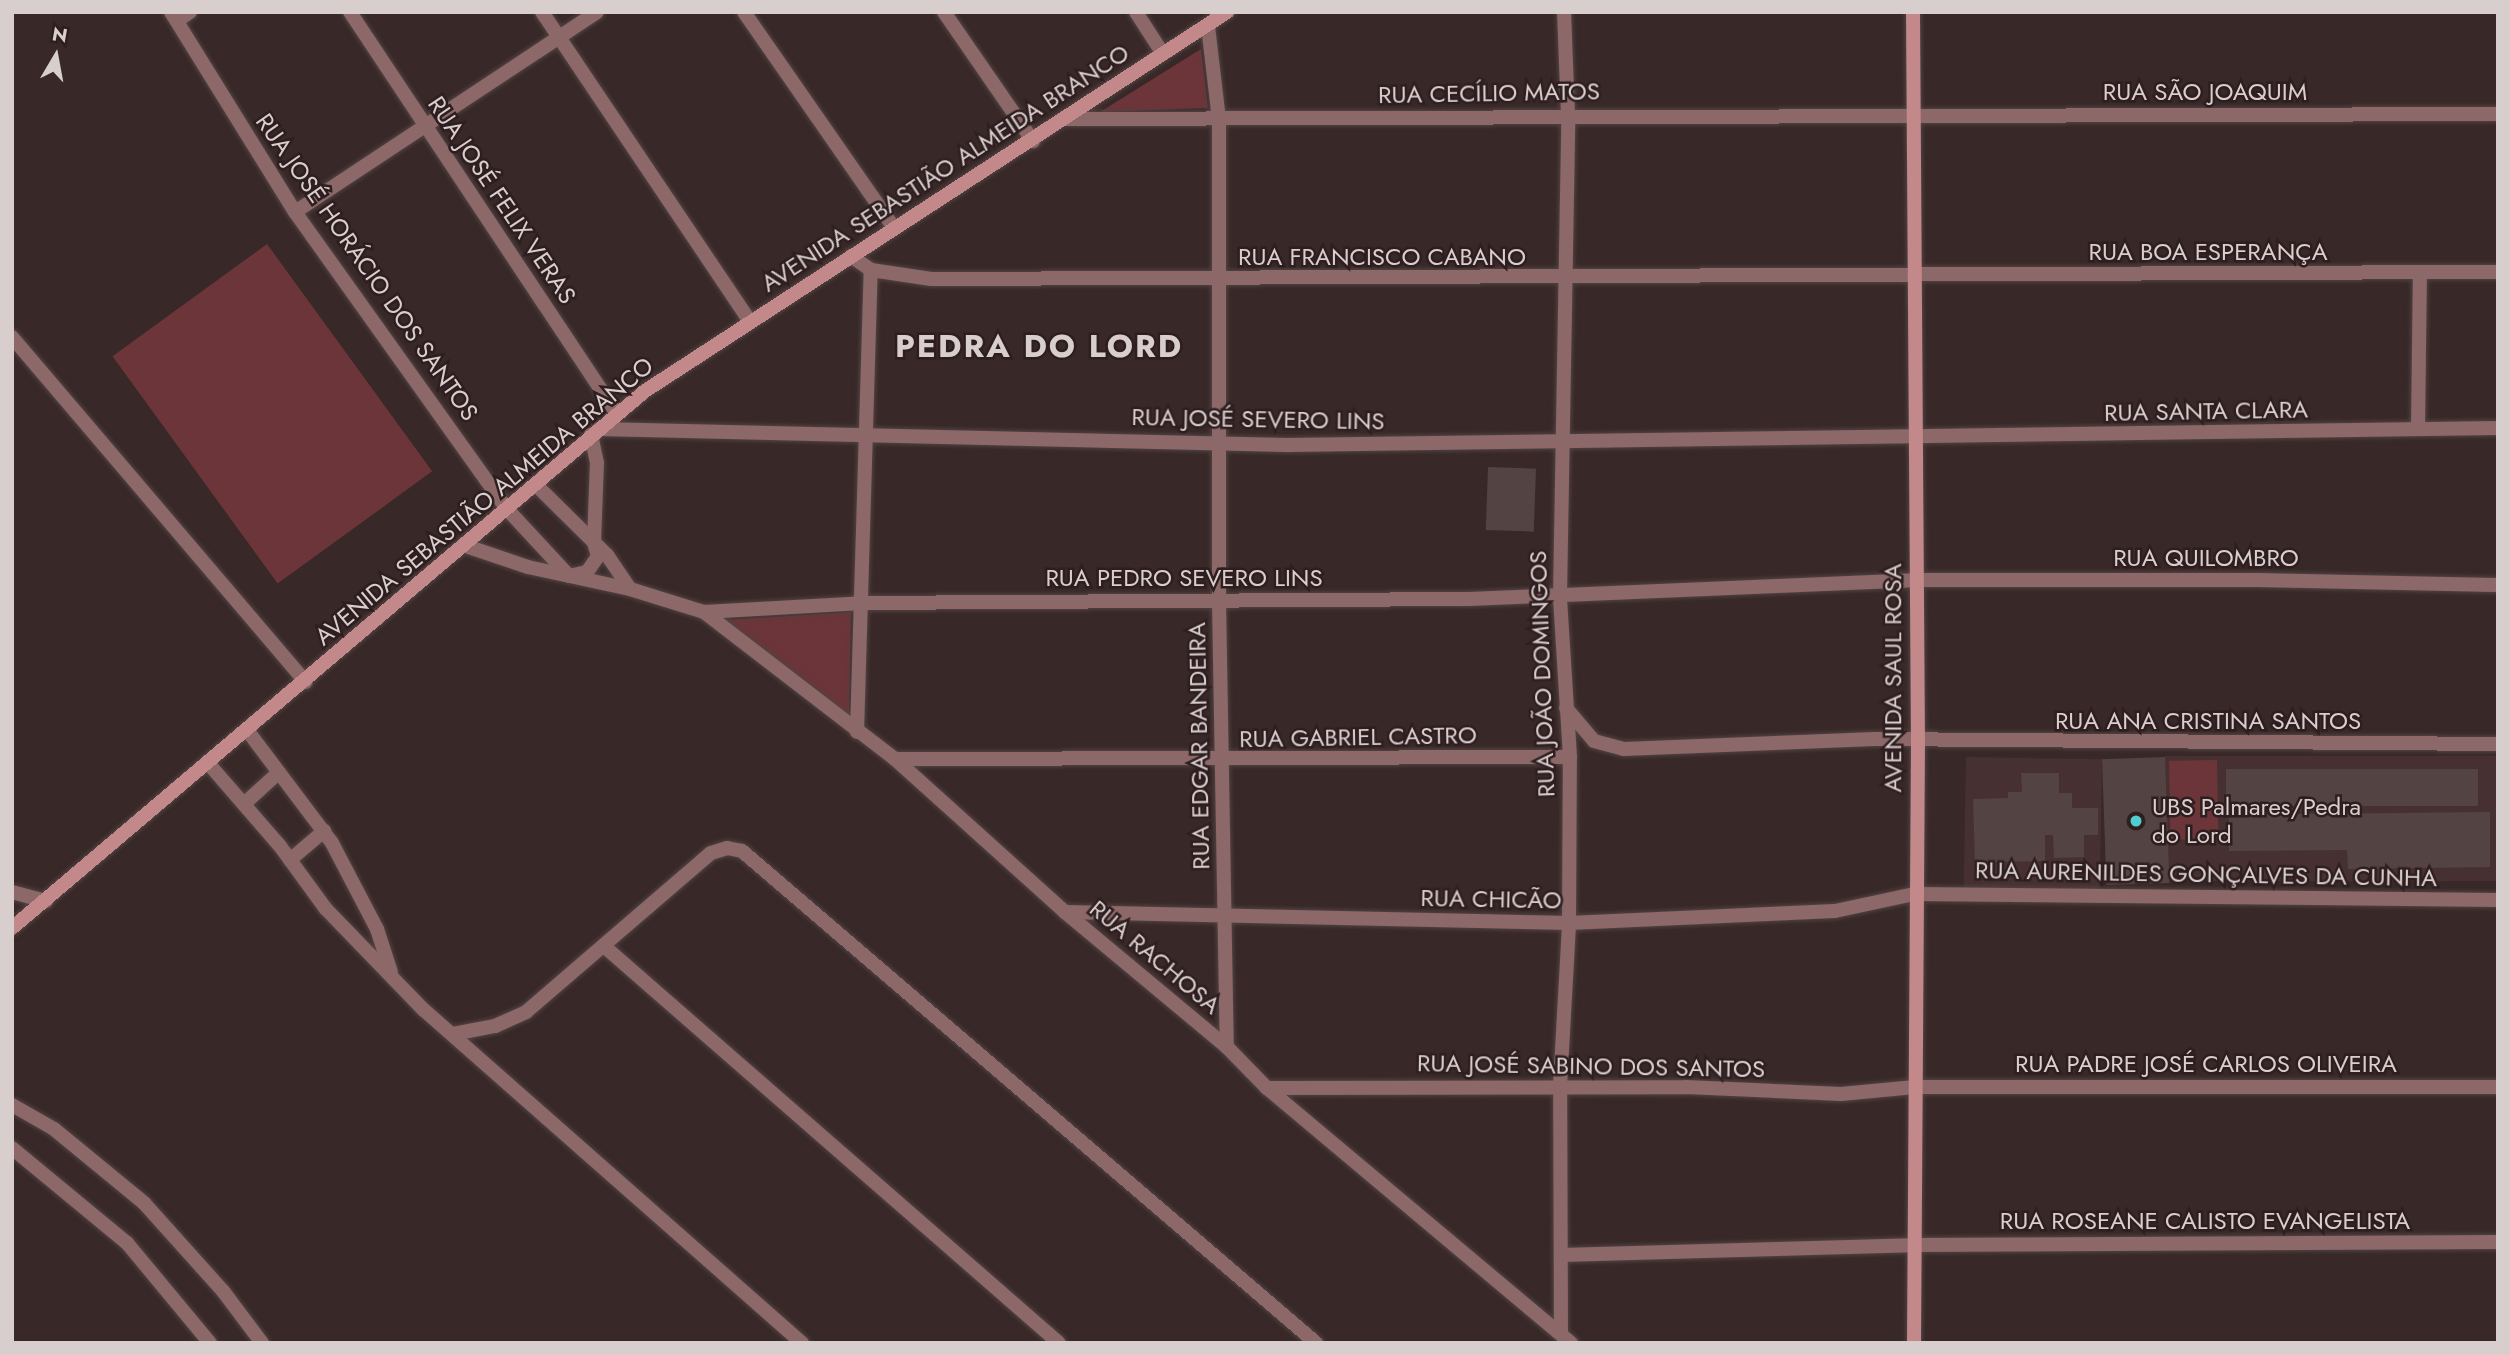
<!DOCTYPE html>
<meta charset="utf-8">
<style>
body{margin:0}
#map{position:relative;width:2510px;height:1355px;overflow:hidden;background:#382828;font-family:Jost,sans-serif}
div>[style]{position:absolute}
.built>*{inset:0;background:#473031;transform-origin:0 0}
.green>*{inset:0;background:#6c3539;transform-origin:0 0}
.building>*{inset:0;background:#544343;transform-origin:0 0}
.roads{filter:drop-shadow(0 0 2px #524343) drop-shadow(0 0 2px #524343)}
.street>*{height:14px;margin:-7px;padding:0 7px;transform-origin:7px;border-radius:7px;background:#8c6869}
.secondary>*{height:14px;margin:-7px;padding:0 7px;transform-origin:7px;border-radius:7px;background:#c2888a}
.dots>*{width:19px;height:19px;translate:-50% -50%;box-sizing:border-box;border:4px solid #2e1e1f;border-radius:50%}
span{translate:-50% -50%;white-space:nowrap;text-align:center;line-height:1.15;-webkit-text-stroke:5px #2e1e1f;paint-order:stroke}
.street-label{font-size:24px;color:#d9cece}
.poi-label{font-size:24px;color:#d9cece}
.left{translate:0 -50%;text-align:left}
.district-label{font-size:32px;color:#d9cece;font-weight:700;letter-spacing:2px}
.frame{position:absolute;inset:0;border:14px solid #d9cece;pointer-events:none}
.north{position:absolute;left:21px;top:21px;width:70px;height:70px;-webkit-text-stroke:5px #2e1e1f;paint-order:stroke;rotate:10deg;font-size:19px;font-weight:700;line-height:28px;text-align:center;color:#d9cece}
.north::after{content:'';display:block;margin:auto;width:24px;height:32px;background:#d9cece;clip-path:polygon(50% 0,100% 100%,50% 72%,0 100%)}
</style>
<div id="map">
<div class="built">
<div style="left:2498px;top:756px;width:125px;height:333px;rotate:90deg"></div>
<div style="left:1966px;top:757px;width:136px;height:131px;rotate:1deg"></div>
</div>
<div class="green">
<div style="clip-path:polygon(1201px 49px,1208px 108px,1100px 112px)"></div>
<div style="left:267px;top:244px;width:281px;height:191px;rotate:54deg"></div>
<div style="clip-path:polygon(851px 612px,849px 715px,726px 620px)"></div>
<div style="left:2217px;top:760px;width:79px;height:48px;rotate:89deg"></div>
</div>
<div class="building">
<div style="left:1488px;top:467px;width:48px;height:63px;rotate:2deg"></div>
<div style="left:2165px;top:757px;width:126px;height:63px;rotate:88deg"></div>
<div style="left:2226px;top:769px;width:252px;height:37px"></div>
<div style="clip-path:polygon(2021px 773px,2059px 773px,2059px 793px,2072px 793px,2072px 808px,2098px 808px,2098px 835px,2084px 835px,2084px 857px,2054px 858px,2053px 835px,2045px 835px,2045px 861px,1975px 862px,1973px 799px,2008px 798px,2008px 792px,2022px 792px)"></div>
<div style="clip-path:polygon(2490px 812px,2490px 867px,2348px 869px,2347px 850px,2229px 851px,2229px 815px)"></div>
</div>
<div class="roads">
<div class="street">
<div style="left:171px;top:12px;width:235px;rotate:58.2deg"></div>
<div style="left:295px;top:212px;width:365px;rotate:54.5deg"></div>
<div style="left:507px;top:509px;width:91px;rotate:47.2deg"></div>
<div style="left:569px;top:576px;width:18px;rotate:-13deg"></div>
<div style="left:587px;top:572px;width:19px;rotate:-55deg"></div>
<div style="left:598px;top:556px;width:14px;rotate:-107deg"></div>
<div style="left:594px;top:543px;width:80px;rotate:-87.9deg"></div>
<div style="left:597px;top:463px;width:29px;rotate:-102deg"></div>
<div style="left:350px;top:12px;width:481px;rotate:56.4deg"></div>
<div style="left:542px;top:12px;width:372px;rotate:56.1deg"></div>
<div style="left:744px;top:12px;width:263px;rotate:55.2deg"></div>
<div style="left:944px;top:12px;width:157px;rotate:55.4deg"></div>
<div style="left:1136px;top:12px;width:50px;rotate:57.3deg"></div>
<div style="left:177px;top:21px;width:16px;rotate:-35deg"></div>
<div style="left:1208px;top:26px;width:94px;rotate:83.3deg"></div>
<div style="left:1219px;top:119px;width:482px;rotate:90deg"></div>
<div style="left:1219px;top:601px;width:446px;rotate:89deg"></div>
<div style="left:1065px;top:119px;width:1433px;rotate:-0.2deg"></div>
<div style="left:295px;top:212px;width:362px;rotate:-33.5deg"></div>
<div style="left:851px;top:256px;width:24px;rotate:35deg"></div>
<div style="left:871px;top:270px;width:61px;rotate:8.5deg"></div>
<div style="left:931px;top:279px;width:1567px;rotate:-0.26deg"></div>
<div style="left:12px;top:337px;width:453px;rotate:49.6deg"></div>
<div style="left:599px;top:429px;width:688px;rotate:1.33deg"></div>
<div style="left:1287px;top:445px;width:1211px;rotate:-0.8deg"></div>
<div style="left:2418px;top:429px;width:155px;rotate:-89.3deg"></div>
<div style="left:536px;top:485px;width:100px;rotate:44.6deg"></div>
<div style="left:607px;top:555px;width:41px;rotate:55.9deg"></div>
<div style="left:463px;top:545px;width:69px;rotate:18.7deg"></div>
<div style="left:528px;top:567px;width:104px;rotate:12.2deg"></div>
<div style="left:630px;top:589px;width:77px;rotate:17.3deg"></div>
<div style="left:704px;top:612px;width:159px;rotate:-3.2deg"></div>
<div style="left:863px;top:603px;width:606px;rotate:-0.38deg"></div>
<div style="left:1469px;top:599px;width:445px;rotate:-2.4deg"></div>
<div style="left:1914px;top:580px;width:343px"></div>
<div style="left:2257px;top:580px;width:241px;rotate:1.2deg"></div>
<div style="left:704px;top:612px;width:241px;rotate:37.6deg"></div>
<div style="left:895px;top:759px;width:229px;rotate:42deg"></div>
<div style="left:1065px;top:912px;width:211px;rotate:39.8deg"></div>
<div style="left:1227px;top:1047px;width:57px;rotate:45.7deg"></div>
<div style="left:1267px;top:1088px;width:397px;rotate:40deg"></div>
<div style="left:1566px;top:708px;width:43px;rotate:49.7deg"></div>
<div style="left:1594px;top:741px;width:31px;rotate:15deg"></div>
<div style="left:1624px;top:749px;width:251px;rotate:-2.3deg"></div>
<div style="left:1875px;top:739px;width:623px;rotate:0.46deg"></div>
<div style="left:247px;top:730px;width:141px;rotate:53deg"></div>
<div style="left:332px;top:843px;width:97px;rotate:62.4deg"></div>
<div style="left:377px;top:929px;width:45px;rotate:72deg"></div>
<div style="left:857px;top:732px;width:462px;rotate:-88.3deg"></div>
<div style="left:895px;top:759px;width:675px;rotate:-0.17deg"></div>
<div style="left:208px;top:763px;width:110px;rotate:49.1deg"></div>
<div style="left:280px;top:846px;width:78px;rotate:53.9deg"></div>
<div style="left:326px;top:909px;width:141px;rotate:45.9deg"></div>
<div style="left:424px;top:1010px;width:504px;rotate:41.38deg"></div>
<div style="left:244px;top:804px;width:47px;rotate:-42.4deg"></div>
<div style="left:290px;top:860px;width:45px;rotate:-40.5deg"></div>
<div style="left:12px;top:892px;width:35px;rotate:15deg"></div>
<div style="left:1065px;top:912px;width:504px;rotate:1.25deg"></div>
<div style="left:1569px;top:923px;width:266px;rotate:-2.6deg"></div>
<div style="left:1835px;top:911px;width:81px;rotate:-12.1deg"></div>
<div style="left:1914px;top:894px;width:584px;rotate:0.59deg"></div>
<div style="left:605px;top:947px;width:602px;rotate:41.1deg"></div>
<div style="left:453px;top:1034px;width:43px;rotate:-10.8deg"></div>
<div style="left:495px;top:1026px;width:34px;rotate:-24deg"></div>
<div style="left:526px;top:1012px;width:244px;rotate:-40.7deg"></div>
<div style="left:711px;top:853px;width:17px;rotate:-17deg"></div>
<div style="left:727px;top:848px;width:15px;rotate:11deg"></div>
<div style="left:742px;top:851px;width:756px;rotate:40.6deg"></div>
<div style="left:1267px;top:1088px;width:419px;rotate:-0.1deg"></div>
<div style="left:1686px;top:1087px;width:155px;rotate:2.6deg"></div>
<div style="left:1841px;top:1094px;width:74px;rotate:-5.4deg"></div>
<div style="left:1915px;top:1087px;width:583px"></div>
<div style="left:12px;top:1105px;width:48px;rotate:29.7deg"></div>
<div style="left:54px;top:1129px;width:117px;rotate:39.4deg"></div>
<div style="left:144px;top:1203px;width:118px;rotate:48.1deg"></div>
<div style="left:223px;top:1291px;width:65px;rotate:53.1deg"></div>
<div style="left:12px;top:1148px;width:149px;rotate:39.6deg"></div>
<div style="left:127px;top:1243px;width:130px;rotate:50.3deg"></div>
<div style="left:1561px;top:1255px;width:351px;rotate:-1.6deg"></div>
<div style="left:1912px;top:1245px;width:586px;rotate:-0.29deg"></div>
<div style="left:1561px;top:1334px;width:248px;rotate:-90.2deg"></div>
<div style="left:1560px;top:1086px;width:163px;rotate:-86.8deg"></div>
<div style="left:1569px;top:923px;width:166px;rotate:-89.7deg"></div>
<div style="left:1570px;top:757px;width:161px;rotate:-93.6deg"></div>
<div style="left:1560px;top:596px;width:481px;rotate:-89deg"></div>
<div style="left:1568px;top:115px;width:103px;rotate:-92.2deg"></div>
</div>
<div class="secondary">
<div style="left:1913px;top:12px;width:729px;rotate:89.61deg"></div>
<div style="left:1918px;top:741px;width:602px;rotate:90.38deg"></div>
<div style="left:12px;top:928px;width:830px;rotate:-40.31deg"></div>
<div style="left:645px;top:391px;width:695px;rotate:-33.07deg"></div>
</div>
</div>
<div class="dots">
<div style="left:2136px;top:821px;background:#52cdcf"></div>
</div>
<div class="street-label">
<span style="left:2205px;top:92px">RUA SÃO JOAQUIM</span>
<span style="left:1489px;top:93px;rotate:-1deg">RUA CECÍLIO MATOS</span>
<span style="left:945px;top:168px;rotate:-33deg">AVENIDA SEBASTIÃO ALMEIDA BRANCO</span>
<span style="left:502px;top:200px;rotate:56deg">RUA JOSÉ FELIX VERAS</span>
<span style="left:2208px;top:252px">RUA BOA ESPERANÇA</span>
<span style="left:1382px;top:257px">RUA FRANCISCO CABANO</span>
<span style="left:367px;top:267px;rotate:55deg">RUA JOSÉ HORÁCIO DOS SANTOS</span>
<span style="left:2206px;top:411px;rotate:-1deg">RUA SANTA CLARA</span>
<span style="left:1258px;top:419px;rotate:1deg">RUA JOSÉ SEVERO LINS</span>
<span style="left:484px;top:501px;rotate:-40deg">AVENIDA SEBASTIÃO ALMEIDA BRANCO</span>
<span style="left:2206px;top:558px">RUA QUILOMBRO</span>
<span style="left:1184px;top:578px">RUA PEDRO SEVERO LINS</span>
<span style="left:1542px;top:674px;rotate:-92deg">RUA JOÃO DOMINGOS</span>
<span style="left:1893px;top:678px;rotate:-90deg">AVENIDA SAUL ROSA</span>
<span style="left:2208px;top:721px">RUA ANA CRISTINA SANTOS</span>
<span style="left:1358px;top:737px;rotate:-1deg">RUA GABRIEL CASTRO</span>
<span style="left:1199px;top:746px;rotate:-91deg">RUA EDGAR BANDEIRA</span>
<span style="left:2206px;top:874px;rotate:1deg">RUA AURENILDES GONÇALVES DA CUNHA</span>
<span style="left:1491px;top:899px;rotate:1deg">RUA CHICÃO</span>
<span style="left:1155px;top:957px;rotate:40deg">RUA RACHOSA</span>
<span style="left:2206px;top:1064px">RUA PADRE JOSÉ CARLOS OLIVEIRA</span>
<span style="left:1591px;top:1066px;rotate:1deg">RUA JOSÉ SABINO DOS SANTOS</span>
<span style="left:2205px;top:1221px">RUA ROSEANE CALISTO EVANGELISTA</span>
</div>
<div class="poi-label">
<span class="left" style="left:2152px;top:821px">UBS Palmares/Pedra<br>do Lord</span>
</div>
<div class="district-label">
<span style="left:1039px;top:346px">PEDRA DO LORD</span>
</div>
<div class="frame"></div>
<div class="north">N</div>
</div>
